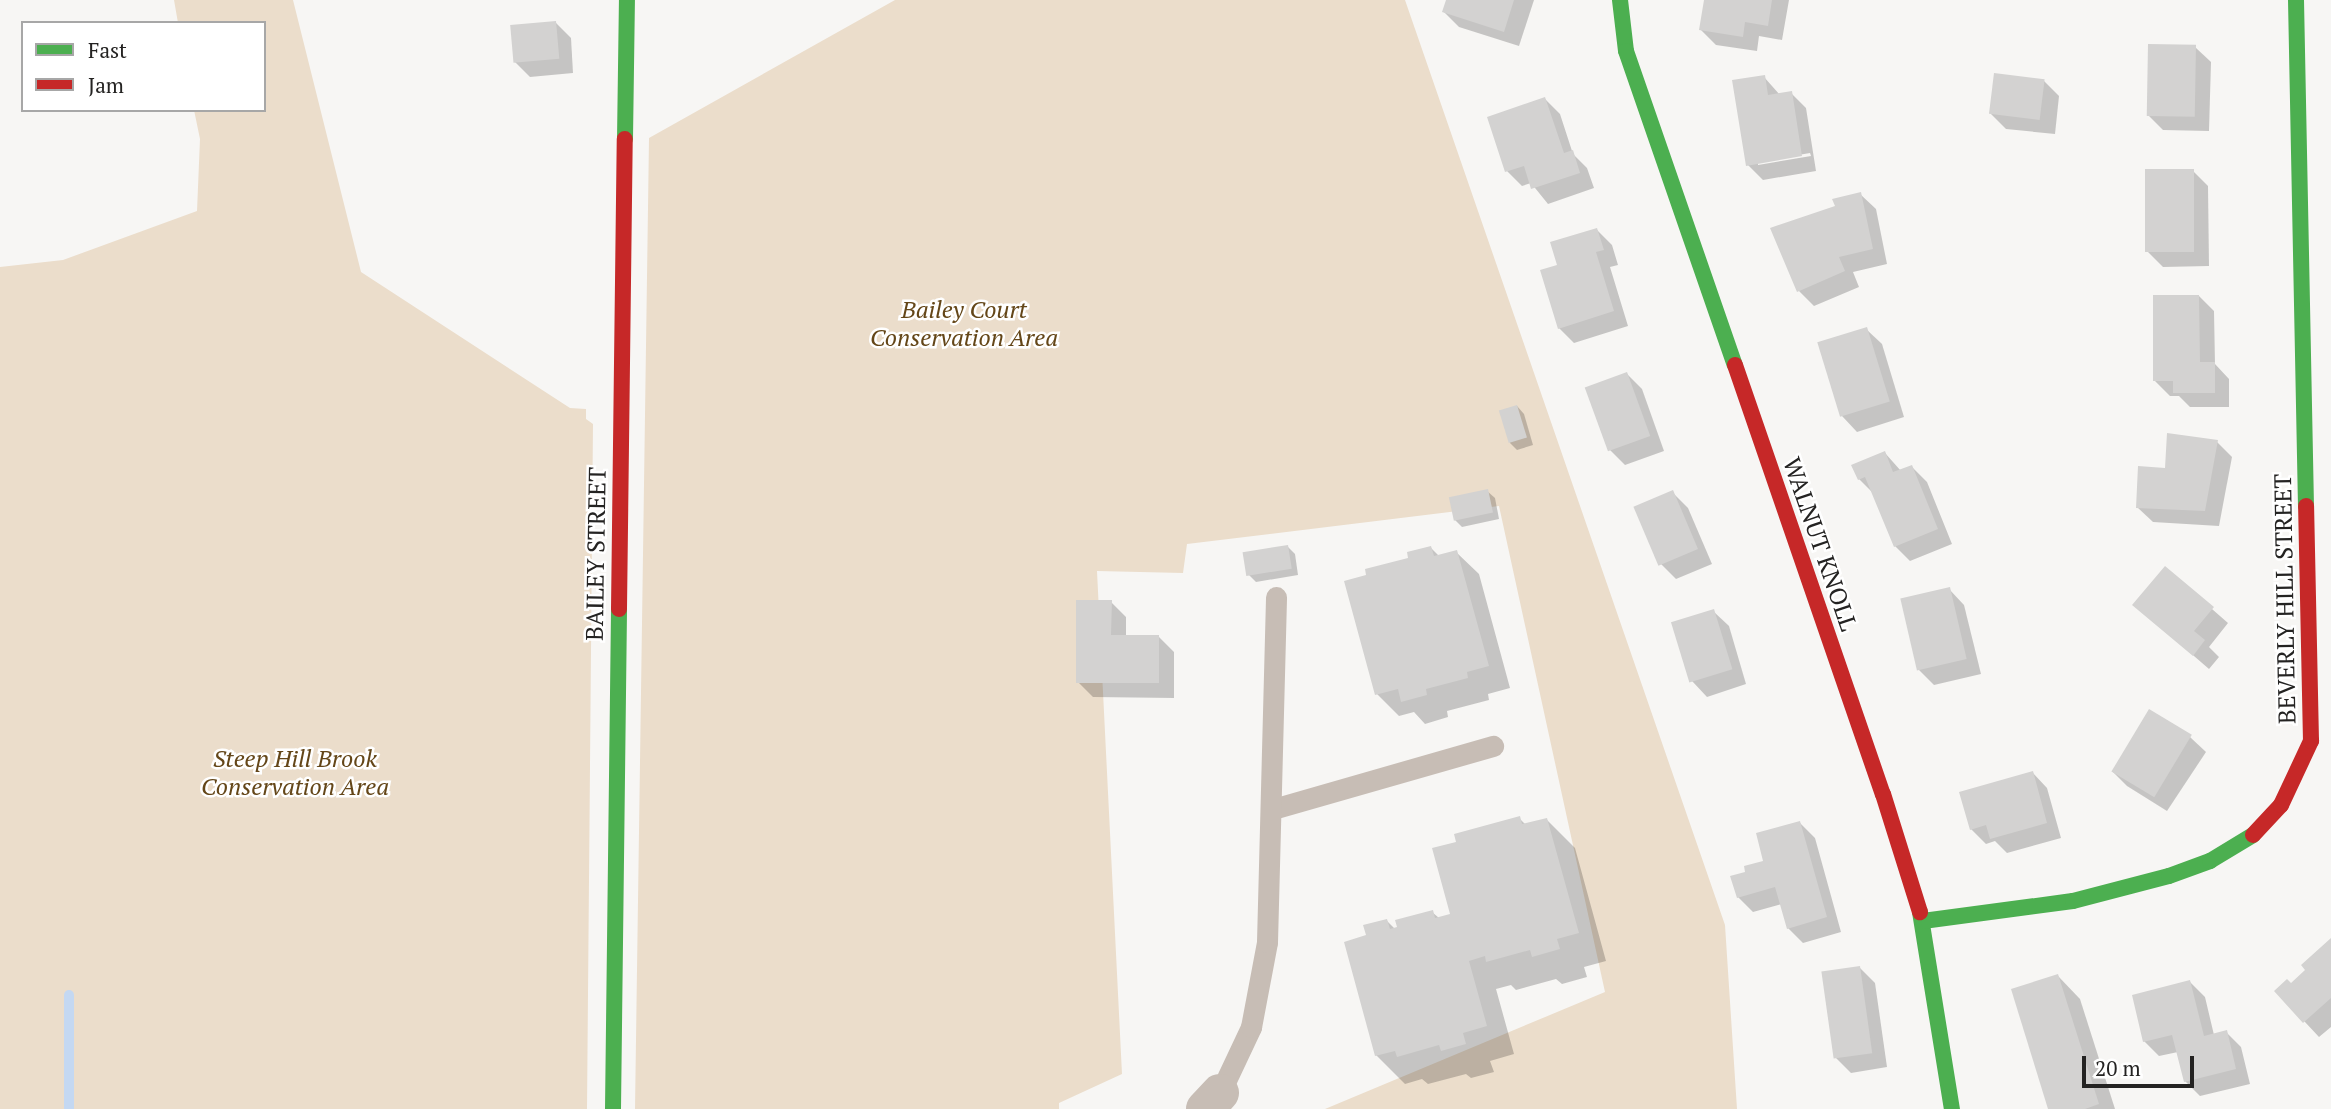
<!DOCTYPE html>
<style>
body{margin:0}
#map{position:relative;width:2331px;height:1109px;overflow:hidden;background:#f7f6f4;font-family:"PT Serif",serif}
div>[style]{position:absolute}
.green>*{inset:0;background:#ebddcb}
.shadow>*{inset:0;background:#0003}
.stream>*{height:10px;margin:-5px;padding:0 5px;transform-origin:5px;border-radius:5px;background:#c4d8f2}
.building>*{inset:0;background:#d3d2d1;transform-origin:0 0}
.lane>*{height:21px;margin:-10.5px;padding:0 10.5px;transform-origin:10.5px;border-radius:10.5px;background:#c7bdb5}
.street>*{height:38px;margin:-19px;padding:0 19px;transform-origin:19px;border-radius:19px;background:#c7bdb5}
.fast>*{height:16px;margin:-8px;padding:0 8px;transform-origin:8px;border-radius:8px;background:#4caf50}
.jam>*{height:16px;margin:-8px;padding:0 8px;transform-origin:8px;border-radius:8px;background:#c62828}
span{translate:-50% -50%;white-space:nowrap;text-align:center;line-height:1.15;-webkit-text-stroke:5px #fff;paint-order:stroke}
.park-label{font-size:24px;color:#644618;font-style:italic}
.street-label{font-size:24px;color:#242322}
.legend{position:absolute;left:21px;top:21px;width:245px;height:91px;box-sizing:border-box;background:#fff;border:2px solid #a7a7a7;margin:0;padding:9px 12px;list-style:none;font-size:21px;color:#242322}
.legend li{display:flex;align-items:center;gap:14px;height:35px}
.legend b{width:35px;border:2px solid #a7a7a7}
.scale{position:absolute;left:2082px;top:1056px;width:112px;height:32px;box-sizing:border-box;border:4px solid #242322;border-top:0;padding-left:9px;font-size:21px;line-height:24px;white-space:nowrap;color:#242322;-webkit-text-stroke:5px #fff;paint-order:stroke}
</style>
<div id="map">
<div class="green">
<div style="clip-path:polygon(174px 0,293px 0,361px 272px,570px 408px,586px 409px,586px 419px,593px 424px,587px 1109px,0 1109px,0 267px,63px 260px,197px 211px,200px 139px,194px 110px,264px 110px,264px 23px,178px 23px)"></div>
<div style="clip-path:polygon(895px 0,1405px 0,1725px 925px,1737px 1109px,1325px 1109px,1605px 992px,1499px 506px,1187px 544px,1183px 573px,1097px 571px,1122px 1074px,1059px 1103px,1059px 1109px,635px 1109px,649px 138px)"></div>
</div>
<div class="shadow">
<div style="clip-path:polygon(1447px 0,1534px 0,1519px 46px,1459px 27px,1444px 12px)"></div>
<div style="clip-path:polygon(1705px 0,1789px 0,1782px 40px,1759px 36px,1757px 51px,1716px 45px,1701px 30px)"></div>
<div style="clip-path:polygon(556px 23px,571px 38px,573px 73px,530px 77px,515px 62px)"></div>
<div style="clip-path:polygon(2195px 47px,2211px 62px,2209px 131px,2163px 130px,2148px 115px)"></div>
<div style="clip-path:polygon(evenodd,1764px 77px,1780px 95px,1791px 93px,1806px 108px,1816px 171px,1763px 180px,1748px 165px,1764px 77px,1810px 153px,1811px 156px,1758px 165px,1758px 162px,1810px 153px)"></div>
<div style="clip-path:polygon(2044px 81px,2059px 96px,2055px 134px,2006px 129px,1991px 114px)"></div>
<div style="clip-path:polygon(1545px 99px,1560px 114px,1573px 154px,1587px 168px,1594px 188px,1548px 204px,1531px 183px,1522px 186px,1507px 171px)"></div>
<div style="clip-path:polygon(2193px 171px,2208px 186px,2209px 266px,2163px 267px,2148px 252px)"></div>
<div style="clip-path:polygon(1860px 194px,1876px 209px,1887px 264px,1853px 272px,1859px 287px,1814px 306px,1799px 291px,1772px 229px,1837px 207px)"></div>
<div style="clip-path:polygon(1597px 230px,1612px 245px,1618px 265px,1610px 267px,1628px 326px,1574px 343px,1559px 328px,1559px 266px)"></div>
<div style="clip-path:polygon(2199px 296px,2214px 311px,2215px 364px,2229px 379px,2229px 407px,2190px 407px,2179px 396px,2170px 396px,2155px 381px)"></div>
<div style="clip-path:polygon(1866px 329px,1882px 344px,1904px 417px,1857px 432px,1842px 416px)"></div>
<div style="clip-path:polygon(1627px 374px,1642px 389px,1664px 451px,1625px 465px,1610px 450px)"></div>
<div style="clip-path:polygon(1517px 406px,1524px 414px,1533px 445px,1517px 450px,1510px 443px)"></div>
<div style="clip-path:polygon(2217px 442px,2232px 457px,2219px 526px,2153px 522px,2137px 507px,2167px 469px)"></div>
<div style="clip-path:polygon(1885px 453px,1901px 471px,1912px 467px,1927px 482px,1952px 544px,1910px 561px,1895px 546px,1875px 495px,1859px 479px)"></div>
<div style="clip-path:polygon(1487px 491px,1495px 498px,1499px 519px,1462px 527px,1455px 520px)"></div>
<div style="clip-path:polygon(1673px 493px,1688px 508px,1712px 564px,1676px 579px,1661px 564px)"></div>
<div style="clip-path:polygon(1287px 546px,1295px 554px,1298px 575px,1256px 582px,1249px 575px)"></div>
<div style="clip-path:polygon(1431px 548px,1439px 556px,1456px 552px,1479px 574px,1510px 688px,1488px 694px,1489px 700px,1447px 711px,1448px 717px,1425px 724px,1414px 712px,1399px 716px,1377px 694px,1410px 559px)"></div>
<div style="clip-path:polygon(2165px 568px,2228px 623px,2209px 647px,2219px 657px,2209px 669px,2135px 605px)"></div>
<div style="clip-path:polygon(1949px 589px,1964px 605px,1981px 674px,1934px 685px,1919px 670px)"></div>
<div style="clip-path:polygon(1111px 602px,1126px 617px,1126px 637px,1159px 637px,1174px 652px,1174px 698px,1093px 697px,1078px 682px)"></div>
<div style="clip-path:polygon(1713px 611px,1729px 626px,1746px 684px,1707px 697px,1692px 681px)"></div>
<div style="clip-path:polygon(2190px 737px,2206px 752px,2167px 811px,2127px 786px,2112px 771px)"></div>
<div style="clip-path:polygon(2032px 772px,2047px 788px,2061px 838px,2007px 853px,1995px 841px,1986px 844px,1971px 829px)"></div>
<div style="clip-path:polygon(1519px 818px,1526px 825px,1547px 820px,1575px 848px,1606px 961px,1584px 967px,1587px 977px,1562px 984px,1556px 979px,1516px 990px,1511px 985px,1496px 989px,1514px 1054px,1490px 1061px,1494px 1072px,1471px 1078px,1466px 1074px,1428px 1084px,1422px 1079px,1405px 1084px,1376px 1055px,1368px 937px,1387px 921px,1395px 929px,1432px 912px,1439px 918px,1452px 915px,1458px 843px)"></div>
<div style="clip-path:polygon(1800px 823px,1815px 838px,1841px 932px,1803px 943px,1788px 928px,1782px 904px,1753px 912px,1738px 897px,1747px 874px,1766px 862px)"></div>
<div style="clip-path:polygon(2331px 940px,2331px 1027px,2319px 1037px,2276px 991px,2291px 985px,2308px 970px)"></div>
<div style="clip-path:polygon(1860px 968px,1875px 983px,1887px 1067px,1851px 1073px,1836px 1058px)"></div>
<div style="clip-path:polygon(2058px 976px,2080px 999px,2115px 1109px,2050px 1109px)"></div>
<div style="clip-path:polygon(2190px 982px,2205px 997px,2214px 1035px,2226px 1032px,2241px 1047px,2250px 1084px,2200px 1096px,2185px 1081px,2178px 1052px,2159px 1056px,2144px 1041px)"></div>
</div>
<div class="stream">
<div style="left:69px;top:1109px;width:114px;rotate:-90deg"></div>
</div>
<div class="building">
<div style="clip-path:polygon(1446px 0,1514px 0,1504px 32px,1442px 12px)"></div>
<div style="clip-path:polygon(1704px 0,1772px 0,1768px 26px,1745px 22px,1743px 37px,1699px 30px)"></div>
<div style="left:556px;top:21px;width:38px;height:46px;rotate:85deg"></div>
<div style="left:2148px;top:44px;width:48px;height:72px;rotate:1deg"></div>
<div style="left:1994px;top:73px;width:51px;height:41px;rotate:7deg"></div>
<div style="clip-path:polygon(1765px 75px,1768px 95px,1792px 91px,1802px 156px,1746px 166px,1732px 80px)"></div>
<div style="clip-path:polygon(1545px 97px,1564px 153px,1573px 150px,1580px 173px,1531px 189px,1524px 166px,1505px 172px,1487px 117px)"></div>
<div style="left:2145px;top:169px;width:49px;height:83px"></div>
<div style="clip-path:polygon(1861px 192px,1873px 249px,1839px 257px,1845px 271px,1797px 292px,1770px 228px,1835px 206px,1832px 199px)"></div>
<div style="clip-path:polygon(1597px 228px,1604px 250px,1596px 252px,1614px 311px,1558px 329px,1540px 270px,1557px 265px,1550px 242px)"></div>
<div style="clip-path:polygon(2153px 295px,2199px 295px,2200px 362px,2215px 362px,2215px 393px,2173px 393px,2173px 381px,2153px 381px)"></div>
<div style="left:1867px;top:327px;width:78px;height:52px;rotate:73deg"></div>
<div style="left:1627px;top:372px;width:68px;height:45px;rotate:70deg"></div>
<div style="left:1517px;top:405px;width:34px;height:19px;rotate:73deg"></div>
<div style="clip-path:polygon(2167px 433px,2218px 440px,2205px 511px,2136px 508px,2138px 466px,2165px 468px)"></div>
<div style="clip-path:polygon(1885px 451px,1893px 472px,1912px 465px,1938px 529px,1894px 547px,1865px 477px,1858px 480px,1851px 465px)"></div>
<div style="left:1488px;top:489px;width:24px;height:40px;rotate:78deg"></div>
<div style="left:1673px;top:490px;width:64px;height:43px;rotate:67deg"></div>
<div style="left:1288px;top:545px;width:24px;height:46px;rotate:81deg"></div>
<div style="clip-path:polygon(1431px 546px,1434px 556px,1457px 550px,1489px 666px,1467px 672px,1468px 678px,1426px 689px,1427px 695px,1401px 702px,1398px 689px,1375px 695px,1344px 581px,1366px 575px,1365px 569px,1408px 558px,1407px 552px)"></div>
<div style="clip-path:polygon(2165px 566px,2214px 607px,2194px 631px,2205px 640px,2193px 656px,2132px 605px)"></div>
<div style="left:1950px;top:587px;width:74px;height:51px;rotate:77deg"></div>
<div style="clip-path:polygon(1076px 600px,1112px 600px,1111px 635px,1159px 635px,1159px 683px,1076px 683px)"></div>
<div style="left:1714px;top:609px;width:63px;height:45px;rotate:73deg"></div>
<div style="left:2149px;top:709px;width:50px;height:73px;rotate:31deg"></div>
<div style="clip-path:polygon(2033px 771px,2047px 823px,1990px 839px,1986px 825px,1970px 830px,1959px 792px)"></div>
<div style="clip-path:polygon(1520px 816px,1522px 824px,1547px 818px,1579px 933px,1557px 939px,1560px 949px,1532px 957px,1530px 950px,1486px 962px,1485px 956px,1469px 961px,1487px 1026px,1463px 1033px,1466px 1044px,1441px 1051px,1439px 1045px,1397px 1057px,1395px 1051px,1375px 1056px,1344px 942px,1366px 935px,1363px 925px,1387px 919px,1390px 929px,1397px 927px,1395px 920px,1433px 910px,1435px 918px,1450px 914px,1432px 848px,1456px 842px,1454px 834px)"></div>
<div style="clip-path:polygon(1800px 821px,1827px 917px,1787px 929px,1775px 887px,1737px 898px,1730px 876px,1745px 872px,1744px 866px,1763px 861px,1756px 833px)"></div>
<div style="clip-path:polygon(2331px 938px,2331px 998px,2303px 1023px,2274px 991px,2287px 979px,2291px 983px,2305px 970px,2301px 965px)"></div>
<div style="left:1860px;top:966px;width:88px;height:39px;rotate:82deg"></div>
<div style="clip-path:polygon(2058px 974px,2099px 1104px,2085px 1109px,2048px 1109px,2011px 989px)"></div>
<div style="clip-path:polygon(2190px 980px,2204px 1036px,2227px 1030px,2236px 1069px,2184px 1082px,2172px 1035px,2143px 1042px,2132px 995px)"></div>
</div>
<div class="lane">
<div style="left:1273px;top:809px;width:229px;rotate:-16deg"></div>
<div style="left:1220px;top:1093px;width:73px;rotate:-64.8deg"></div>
<div style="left:1251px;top:1027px;width:86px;rotate:-79.3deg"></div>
<div style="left:1267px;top:942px;width:345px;rotate:-88.5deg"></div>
</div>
<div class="street">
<div style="left:1205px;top:1109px;width:22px;rotate:-47deg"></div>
</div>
<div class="fast">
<div style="left:1620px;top:0;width:51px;rotate:83.3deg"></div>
<div style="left:1626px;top:51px;width:332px;rotate:70.9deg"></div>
<div style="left:2296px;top:0;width:506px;rotate:88.87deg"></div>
<div style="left:625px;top:139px;width:139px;rotate:-89.2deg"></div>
<div style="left:1920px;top:912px;width:200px;rotate:80.8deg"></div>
<div style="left:1923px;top:921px;width:151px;rotate:-7.6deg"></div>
<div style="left:2073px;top:901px;width:99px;rotate:-14.6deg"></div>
<div style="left:2169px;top:876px;width:44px;rotate:-20.1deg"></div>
<div style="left:2210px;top:861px;width:50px;rotate:-31.2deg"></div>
<div style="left:613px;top:1109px;width:500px;rotate:-89.31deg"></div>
</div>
<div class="jam">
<div style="left:1735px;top:365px;width:454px;rotate:71deg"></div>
<div style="left:1883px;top:794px;width:124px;rotate:72.6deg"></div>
<div style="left:619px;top:609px;width:470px;rotate:-89.3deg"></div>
<div style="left:2253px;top:835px;width:41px;rotate:-47deg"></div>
<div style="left:2281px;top:805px;width:71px;rotate:-64.9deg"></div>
<div style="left:2311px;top:741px;width:235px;rotate:-91.2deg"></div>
</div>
<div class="park-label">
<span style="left:964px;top:324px">Bailey Court<br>Conservation Area</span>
<span style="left:295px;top:773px">Steep Hill Brook<br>Conservation Area</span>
</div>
<div class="street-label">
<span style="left:1820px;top:544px;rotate:71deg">WALNUT KNOLL</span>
<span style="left:596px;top:554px;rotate:-89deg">BAILEY STREET</span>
<span style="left:2285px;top:599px;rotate:-91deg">BEVERLY HILL STREET</span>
</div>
<ul class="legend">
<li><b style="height:9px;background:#4caf50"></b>Fast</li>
<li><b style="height:9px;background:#c62828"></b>Jam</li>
</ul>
<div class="scale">20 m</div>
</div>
